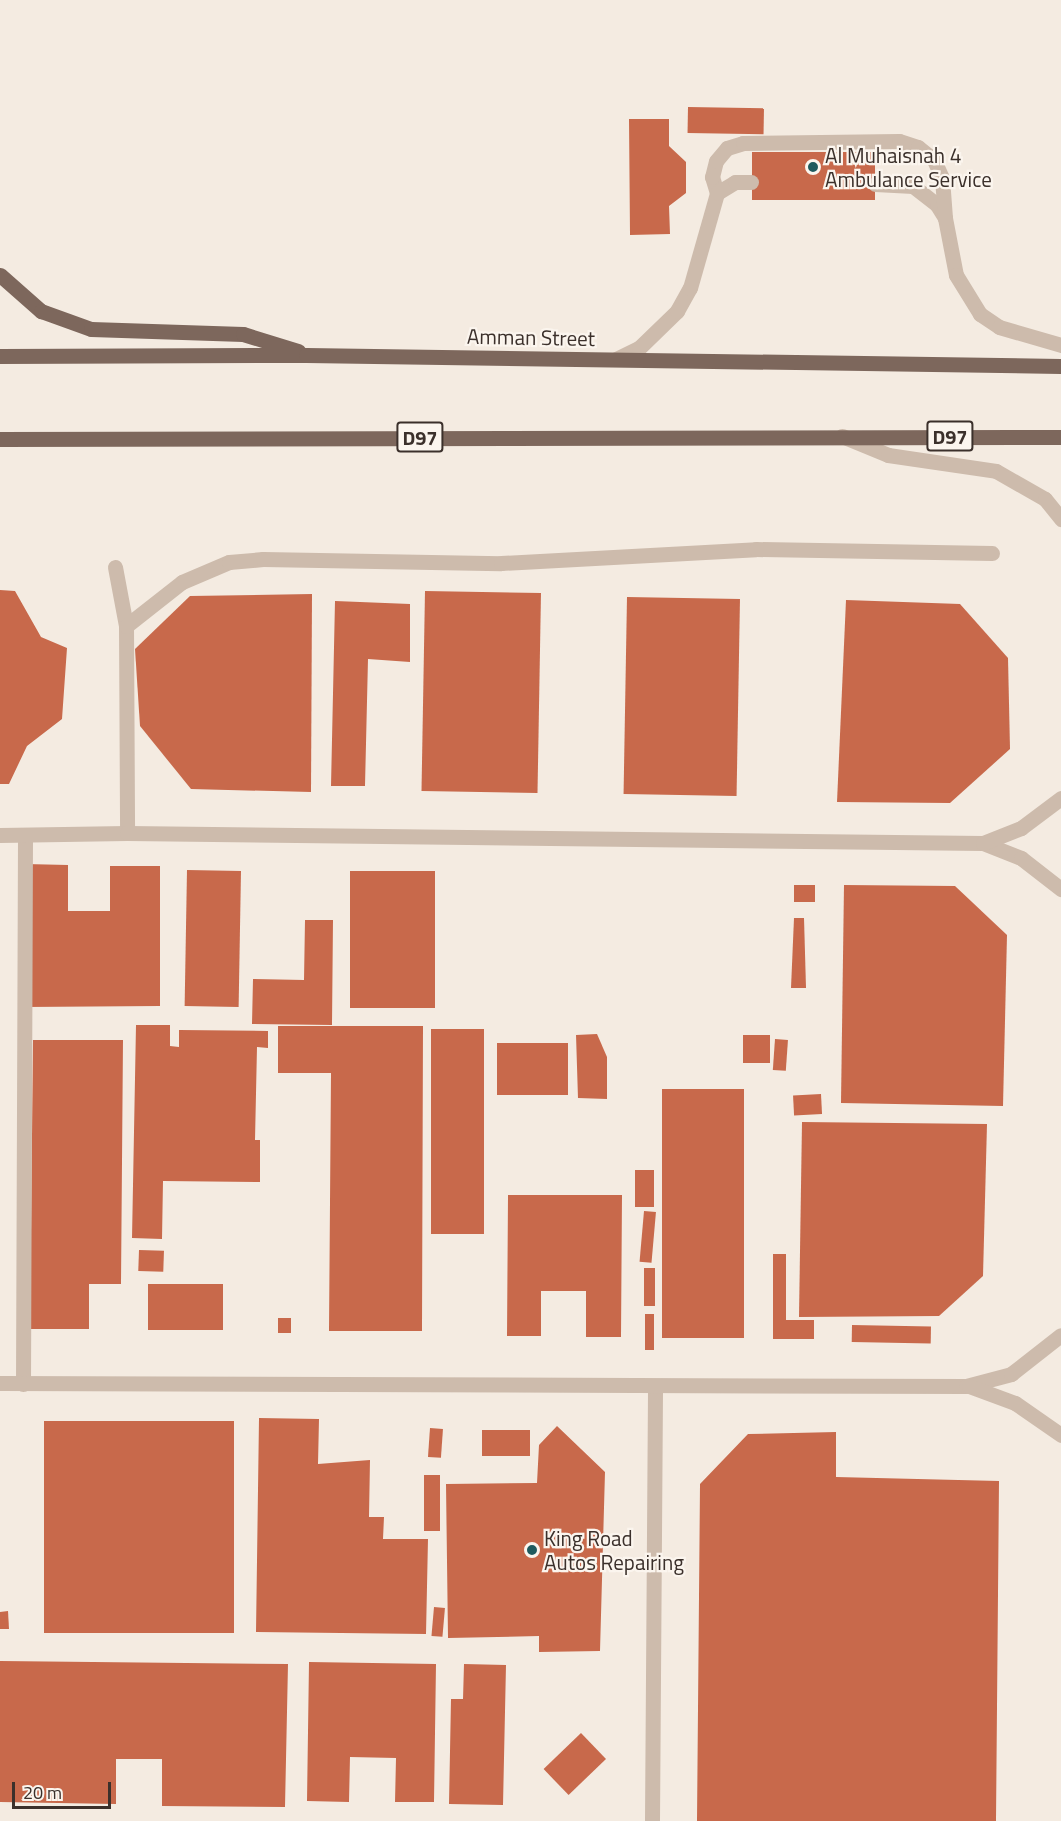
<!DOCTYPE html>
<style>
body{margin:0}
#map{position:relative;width:1061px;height:1821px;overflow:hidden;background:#f4ebe1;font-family:"Titillium Web",sans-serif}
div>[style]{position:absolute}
.building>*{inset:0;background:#c8694b;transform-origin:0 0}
.service>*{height:15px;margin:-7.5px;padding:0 7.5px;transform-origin:7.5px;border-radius:7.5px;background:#cdbbac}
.minor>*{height:15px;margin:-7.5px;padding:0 7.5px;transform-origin:7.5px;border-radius:7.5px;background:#cdbbac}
.primary>*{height:15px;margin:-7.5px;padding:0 7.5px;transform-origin:7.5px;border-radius:7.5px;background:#7d675c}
.dots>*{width:16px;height:16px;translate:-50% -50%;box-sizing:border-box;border:3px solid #fbf5ee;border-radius:50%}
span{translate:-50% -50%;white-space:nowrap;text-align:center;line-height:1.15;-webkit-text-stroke:4.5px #fbf5ee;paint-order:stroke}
.shield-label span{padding:2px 4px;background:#fbf5ee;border:2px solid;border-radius:4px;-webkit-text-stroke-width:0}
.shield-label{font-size:20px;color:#3b302b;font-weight:700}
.poi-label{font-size:21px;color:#3b302b}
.left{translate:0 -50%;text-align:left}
.street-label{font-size:21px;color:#3b302b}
.scale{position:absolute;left:12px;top:1782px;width:99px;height:27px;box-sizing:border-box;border:3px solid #3b302b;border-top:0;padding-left:8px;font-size:18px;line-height:21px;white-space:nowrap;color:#3b302b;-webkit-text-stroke:4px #fbf5ee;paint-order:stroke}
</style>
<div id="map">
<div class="building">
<div style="left:688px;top:107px;width:76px;height:26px;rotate:1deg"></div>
<div style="clip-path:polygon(629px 119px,669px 119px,669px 146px,686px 162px,686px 193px,669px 206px,670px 234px,630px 235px)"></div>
<div style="left:752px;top:152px;width:123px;height:48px"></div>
<div style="clip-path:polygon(0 590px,15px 591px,41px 637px,67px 648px,62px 719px,27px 746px,9px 784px,0 784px)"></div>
<div style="left:425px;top:591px;width:116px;height:200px;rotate:1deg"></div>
<div style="clip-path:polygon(312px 594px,311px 792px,191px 789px,140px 726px,135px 649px,190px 596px)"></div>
<div style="left:627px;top:597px;width:113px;height:197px;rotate:1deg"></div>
<div style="clip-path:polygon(846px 600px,960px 604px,1008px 658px,1010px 749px,950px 803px,837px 802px)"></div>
<div style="clip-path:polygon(335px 601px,410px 604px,410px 662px,368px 659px,365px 786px,331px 786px)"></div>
<div style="clip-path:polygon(25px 864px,68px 865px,68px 911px,110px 911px,110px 866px,160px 866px,160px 1006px,25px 1007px)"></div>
<div style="left:187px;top:870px;width:54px;height:136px;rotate:1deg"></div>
<div style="left:350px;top:871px;width:85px;height:137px"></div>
<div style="left:815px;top:885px;width:17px;height:21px;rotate:90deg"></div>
<div style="clip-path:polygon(844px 885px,955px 886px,1007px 935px,1003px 1106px,841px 1103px)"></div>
<div style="clip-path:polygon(794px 918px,804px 918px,806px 988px,791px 988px)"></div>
<div style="clip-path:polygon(305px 920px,333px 920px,332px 1025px,252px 1024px,253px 979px,304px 980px)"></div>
<div style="clip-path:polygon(136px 1025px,170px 1025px,170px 1046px,179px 1047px,179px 1030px,268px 1031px,268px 1048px,257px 1047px,255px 1140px,260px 1140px,260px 1182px,163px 1181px,162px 1239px,132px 1238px)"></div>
<div style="clip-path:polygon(278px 1026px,423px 1026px,422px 1331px,329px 1331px,331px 1073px,278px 1073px)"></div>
<div style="left:431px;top:1029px;width:53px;height:205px"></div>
<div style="clip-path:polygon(597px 1034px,607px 1057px,607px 1099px,578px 1098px,576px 1035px)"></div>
<div style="left:743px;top:1035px;width:27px;height:28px"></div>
<div style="left:775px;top:1039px;width:13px;height:31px;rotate:4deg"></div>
<div style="clip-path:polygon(33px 1040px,123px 1040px,121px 1284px,89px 1284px,89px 1329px,30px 1329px)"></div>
<div style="left:497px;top:1043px;width:71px;height:52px"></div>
<div style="left:662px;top:1089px;width:82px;height:249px"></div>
<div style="left:821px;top:1094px;width:20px;height:28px;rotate:87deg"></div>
<div style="clip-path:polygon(802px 1122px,987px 1124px,983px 1276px,939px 1316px,799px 1317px)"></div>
<div style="left:635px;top:1170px;width:19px;height:37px"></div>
<div style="clip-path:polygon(508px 1195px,622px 1195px,621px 1337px,586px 1337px,586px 1291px,541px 1291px,541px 1336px,507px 1336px)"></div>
<div style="left:644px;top:1211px;width:12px;height:51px;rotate:5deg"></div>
<div style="left:139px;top:1250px;width:25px;height:21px;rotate:2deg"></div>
<div style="clip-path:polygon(773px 1254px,786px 1254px,786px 1320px,814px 1320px,814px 1339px,773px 1339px)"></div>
<div style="left:655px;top:1268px;width:38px;height:11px;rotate:90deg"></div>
<div style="left:223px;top:1284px;width:46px;height:75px;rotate:90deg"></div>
<div style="left:645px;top:1314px;width:9px;height:36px"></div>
<div style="left:278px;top:1318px;width:13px;height:15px"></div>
<div style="left:852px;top:1325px;width:79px;height:17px;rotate:1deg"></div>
<div style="clip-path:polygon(259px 1418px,319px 1419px,318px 1464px,370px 1460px,369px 1517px,384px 1517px,383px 1539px,428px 1539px,426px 1634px,256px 1632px)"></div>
<div style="left:44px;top:1421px;width:190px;height:212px"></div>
<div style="clip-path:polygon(557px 1426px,605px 1472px,600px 1651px,539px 1652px,539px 1636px,448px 1638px,446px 1484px,537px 1483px,539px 1445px)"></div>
<div style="left:430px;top:1428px;width:13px;height:29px;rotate:4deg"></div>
<div style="left:482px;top:1430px;width:48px;height:26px"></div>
<div style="clip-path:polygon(836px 1432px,836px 1477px,999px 1481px,996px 1821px,697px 1821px,700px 1484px,748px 1434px)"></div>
<div style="left:424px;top:1475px;width:16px;height:56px"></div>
<div style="left:434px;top:1607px;width:11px;height:29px;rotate:5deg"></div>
<div style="clip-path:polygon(8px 1611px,9px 1629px,0 1629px,0 1612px)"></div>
<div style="clip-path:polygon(0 1661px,288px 1664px,285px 1807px,162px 1806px,162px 1759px,116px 1759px,116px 1804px,0 1802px)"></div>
<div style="clip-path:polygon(309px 1662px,436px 1664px,434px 1802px,395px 1802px,396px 1758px,350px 1757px,349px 1802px,307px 1801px)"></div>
<div style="clip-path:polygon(464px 1664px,506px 1665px,503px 1805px,449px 1804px,451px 1699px,463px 1699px)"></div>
<div style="left:581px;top:1733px;width:36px;height:52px;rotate:46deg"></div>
</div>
<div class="service">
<div style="left:875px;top:184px;width:38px;rotate:3deg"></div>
<div style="left:913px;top:186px;width:31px;rotate:38deg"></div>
<div style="left:937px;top:205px;width:15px;rotate:58deg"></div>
<div style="left:945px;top:218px;width:58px;rotate:79.1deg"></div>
<div style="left:956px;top:275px;width:46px;rotate:58.4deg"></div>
<div style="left:980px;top:314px;width:23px;rotate:34deg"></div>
<div style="left:999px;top:327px;width:65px;rotate:16.2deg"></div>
<div style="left:717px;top:193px;width:17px;rotate:-107deg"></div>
<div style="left:712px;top:177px;width:16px;rotate:-76deg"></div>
<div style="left:716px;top:161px;width:17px;rotate:-50deg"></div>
<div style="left:727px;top:148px;width:17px;rotate:-17deg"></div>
<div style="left:743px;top:143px;width:156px;rotate:-0.7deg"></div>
<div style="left:899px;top:141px;width:20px;rotate:18deg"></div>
<div style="left:918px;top:147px;width:21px;rotate:39deg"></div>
<div style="left:934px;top:160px;width:20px;rotate:66deg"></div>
<div style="left:942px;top:178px;width:40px;rotate:85.7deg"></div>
<div style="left:616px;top:359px;width:25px;rotate:-26deg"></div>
<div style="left:639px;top:348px;width:53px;rotate:-44.2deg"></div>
<div style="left:677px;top:311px;width:26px;rotate:-61deg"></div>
<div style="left:690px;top:288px;width:99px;rotate:-74.1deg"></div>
<div style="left:717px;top:193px;width:21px;rotate:-31deg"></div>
<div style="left:735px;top:182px;width:16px"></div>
<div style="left:23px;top:1384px;width:549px;rotate:-89.79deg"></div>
<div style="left:652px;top:1821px;width:434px;rotate:-89.6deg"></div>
</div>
<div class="minor">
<div style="left:842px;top:436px;width:50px;rotate:22.4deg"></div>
<div style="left:888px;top:455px;width:109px;rotate:8.4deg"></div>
<div style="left:996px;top:471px;width:56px;rotate:29.7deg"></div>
<div style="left:1045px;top:499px;width:26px;rotate:51deg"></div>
<div style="left:115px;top:567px;width:60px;rotate:79.4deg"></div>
<div style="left:126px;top:626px;width:207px;rotate:89.7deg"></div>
<div style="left:126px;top:626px;width:71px;rotate:-38.2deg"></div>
<div style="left:182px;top:582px;width:51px;rotate:-23.1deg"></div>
<div style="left:229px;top:562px;width:34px;rotate:-5deg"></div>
<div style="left:263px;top:559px;width:238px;rotate:1deg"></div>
<div style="left:501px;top:563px;width:255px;rotate:-3.1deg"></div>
<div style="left:756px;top:549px;width:236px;rotate:1deg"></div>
<div style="left:0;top:835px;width:127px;rotate:-0.9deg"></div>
<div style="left:127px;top:833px;width:856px;rotate:0.67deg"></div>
<div style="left:983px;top:843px;width:41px;rotate:21.5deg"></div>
<div style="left:1021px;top:858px;width:51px;rotate:37.8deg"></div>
<div style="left:983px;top:843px;width:41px;rotate:-21.5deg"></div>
<div style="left:1021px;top:828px;width:50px;rotate:-36.9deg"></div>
<div style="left:0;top:1383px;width:966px;rotate:0.18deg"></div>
<div style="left:966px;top:1386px;width:47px;rotate:-14.9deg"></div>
<div style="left:1011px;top:1374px;width:63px;rotate:-38deg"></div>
<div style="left:969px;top:1386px;width:49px;rotate:20.3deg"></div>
<div style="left:1015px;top:1403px;width:56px;rotate:34.8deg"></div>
</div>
<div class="primary">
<div style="left:0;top:275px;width:55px;rotate:41.3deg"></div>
<div style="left:41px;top:311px;width:53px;rotate:19.8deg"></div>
<div style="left:91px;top:329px;width:152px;rotate:1.9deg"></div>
<div style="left:243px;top:334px;width:58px;rotate:17.2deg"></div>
<div style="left:0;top:356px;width:306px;rotate:-0.2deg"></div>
<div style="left:306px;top:355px;width:755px;rotate:0.83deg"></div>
<div style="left:0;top:439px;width:1061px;rotate:-0.11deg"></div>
</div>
<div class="dots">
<div style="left:813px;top:167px;background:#1f5a5e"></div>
<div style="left:532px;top:1550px;background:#1f5a5e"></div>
</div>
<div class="shield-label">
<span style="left:950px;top:436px">D97</span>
<span style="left:420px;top:437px">D97</span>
</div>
<div class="poi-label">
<span class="left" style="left:825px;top:167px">Al Muhaisnah 4<br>Ambulance Service</span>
<span class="left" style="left:544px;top:1550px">King Road<br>Autos Repairing</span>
</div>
<div class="street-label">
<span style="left:531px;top:337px;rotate:1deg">Amman Street</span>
</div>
<div class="scale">20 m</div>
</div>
